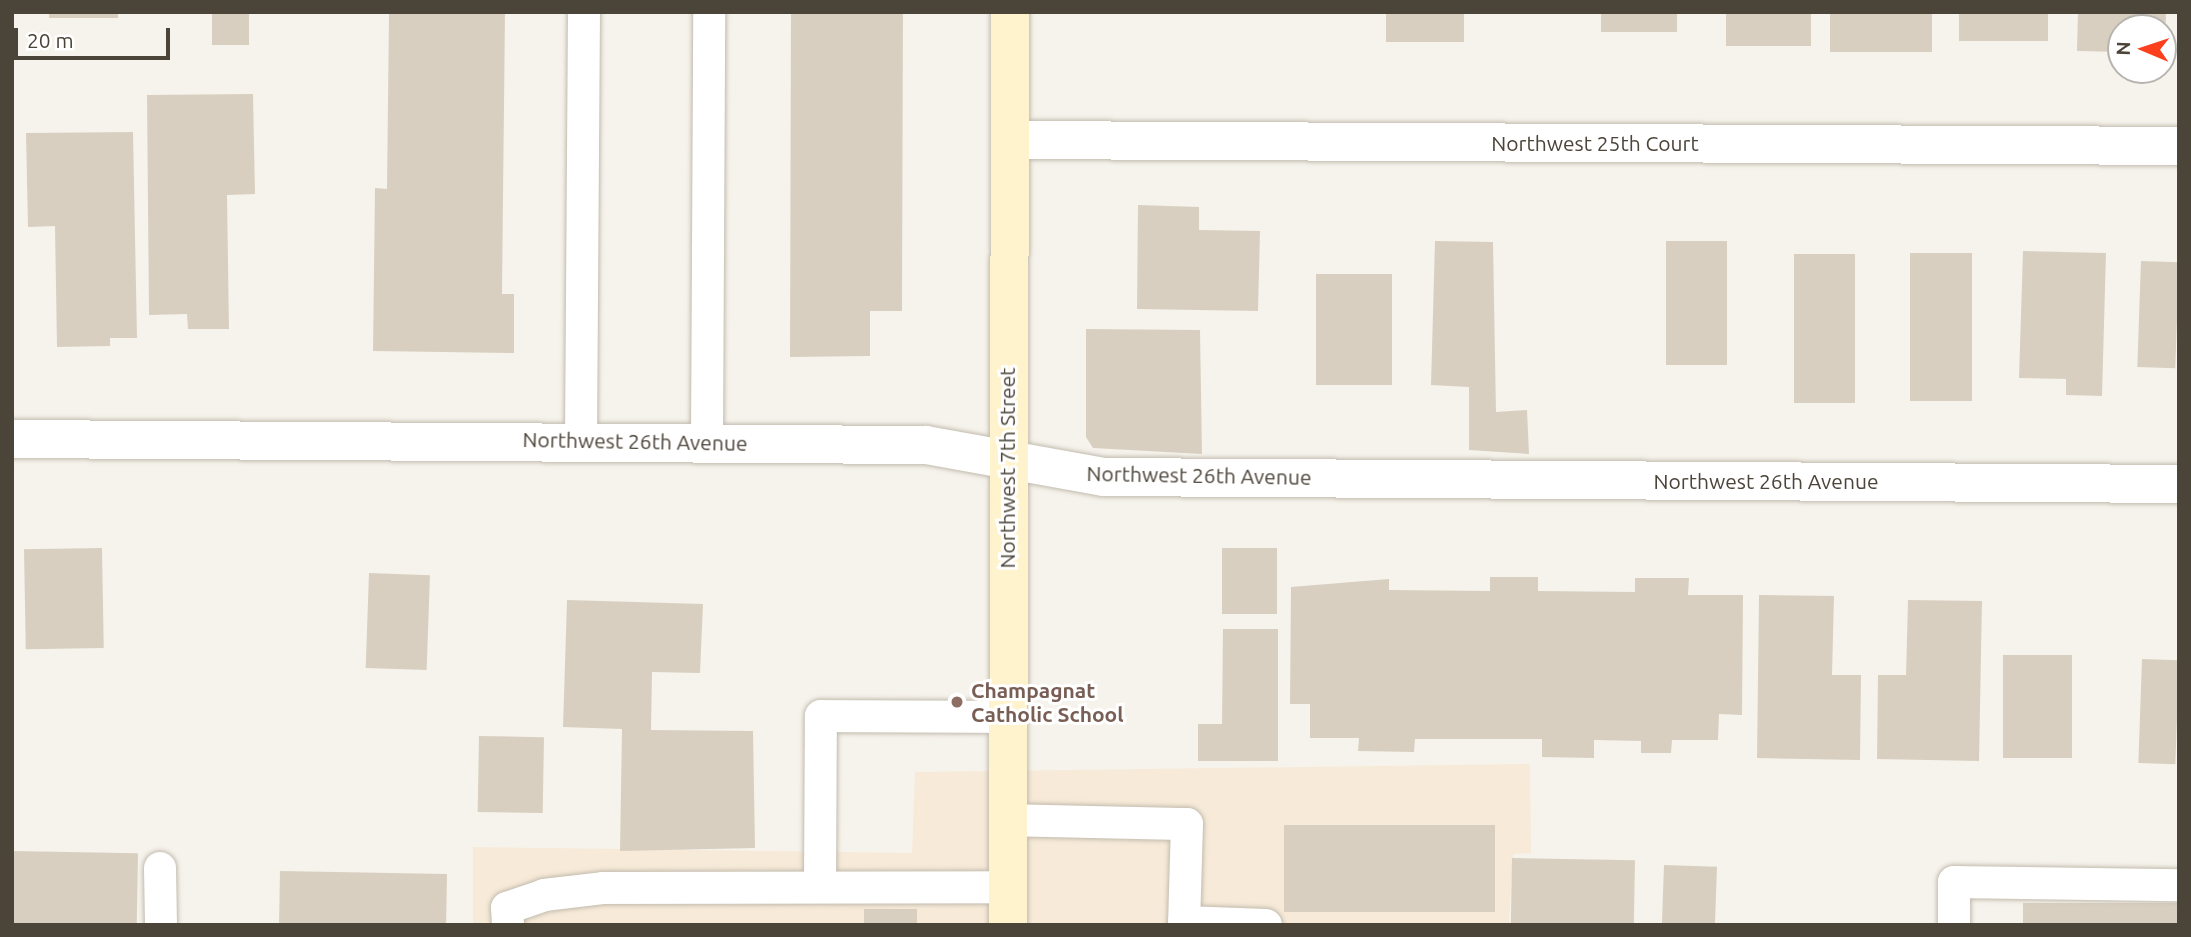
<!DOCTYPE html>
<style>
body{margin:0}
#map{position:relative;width:2191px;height:937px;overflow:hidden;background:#f6f3ec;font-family:Ubuntu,sans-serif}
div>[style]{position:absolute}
.commercial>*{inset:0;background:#f7ead8}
.building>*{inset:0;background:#d8cfc1;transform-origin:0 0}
.roads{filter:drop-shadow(0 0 2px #c2bbae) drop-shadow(0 0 2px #c2bbae)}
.lane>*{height:32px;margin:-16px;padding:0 16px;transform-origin:16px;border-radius:16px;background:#fff}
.street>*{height:38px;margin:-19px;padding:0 19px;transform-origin:19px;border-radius:19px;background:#fff}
.secondary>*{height:38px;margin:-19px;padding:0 19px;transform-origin:19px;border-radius:19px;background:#fff3cd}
.dots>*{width:19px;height:19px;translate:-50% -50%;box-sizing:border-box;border:4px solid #fff;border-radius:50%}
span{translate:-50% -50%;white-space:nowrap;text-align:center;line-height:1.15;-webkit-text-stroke:6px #fff;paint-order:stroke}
.street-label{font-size:21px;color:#4b4439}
.education-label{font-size:21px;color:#785e54;font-weight:700}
.left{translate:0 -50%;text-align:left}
.frame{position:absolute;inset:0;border:14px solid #4b4439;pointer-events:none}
.north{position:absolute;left:2107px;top:14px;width:70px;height:70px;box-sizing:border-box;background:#fff;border:2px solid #b7b4b0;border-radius:50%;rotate:272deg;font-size:19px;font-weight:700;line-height:28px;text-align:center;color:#4b4439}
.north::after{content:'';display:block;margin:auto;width:24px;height:32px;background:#fc3f1d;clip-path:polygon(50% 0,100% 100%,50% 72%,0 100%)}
.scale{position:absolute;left:14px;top:28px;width:156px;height:32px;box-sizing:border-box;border:4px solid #4b4439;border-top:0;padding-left:9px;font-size:21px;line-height:24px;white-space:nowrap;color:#4b4439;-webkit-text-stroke:5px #fff;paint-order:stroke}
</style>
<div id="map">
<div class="commercial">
<div style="clip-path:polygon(1530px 764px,1531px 853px,1513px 854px,1509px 925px,473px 925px,473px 847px,912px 853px,915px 772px)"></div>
</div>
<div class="building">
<div style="left:49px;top:12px;width:69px;height:6px"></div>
<div style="left:212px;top:12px;width:37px;height:33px"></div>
<div style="clip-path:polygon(389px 12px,505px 12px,502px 294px,514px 294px,514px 353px,373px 351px,375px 188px,387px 189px)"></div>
<div style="clip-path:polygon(791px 12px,903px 12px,902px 311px,870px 311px,870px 356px,790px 357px)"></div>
<div style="left:1386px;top:12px;width:78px;height:30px"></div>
<div style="left:1601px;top:12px;width:76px;height:20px"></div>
<div style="left:1726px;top:12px;width:85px;height:34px"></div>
<div style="left:1830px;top:12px;width:102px;height:40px"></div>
<div style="left:1959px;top:12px;width:89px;height:29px"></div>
<div style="clip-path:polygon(2078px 12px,2166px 12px,2165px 48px,2163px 28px,2121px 28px,2121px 52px,2077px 51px)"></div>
<div style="clip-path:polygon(253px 94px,255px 194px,227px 195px,229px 329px,188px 329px,187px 314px,149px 315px,147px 95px)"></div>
<div style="clip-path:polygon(133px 132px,137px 338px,110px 338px,110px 346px,57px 347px,55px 226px,28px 227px,26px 133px)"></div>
<div style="clip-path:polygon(1138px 205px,1199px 207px,1199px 230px,1260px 231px,1258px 311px,1137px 309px)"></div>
<div style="clip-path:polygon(1435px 241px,1493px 242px,1496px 412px,1527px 410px,1529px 454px,1469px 450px,1469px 387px,1431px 385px)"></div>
<div style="left:1666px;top:241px;width:61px;height:124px"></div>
<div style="clip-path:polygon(2023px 251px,2106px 253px,2102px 396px,2066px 395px,2066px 379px,2019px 378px)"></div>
<div style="left:1910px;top:253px;width:62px;height:148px"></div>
<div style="left:1794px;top:254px;width:61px;height:149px"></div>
<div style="left:2141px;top:261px;width:38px;height:106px;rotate:2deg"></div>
<div style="left:1316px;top:274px;width:76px;height:111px"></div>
<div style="clip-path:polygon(1086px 329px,1200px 330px,1202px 454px,1093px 448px,1086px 437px)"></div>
<div style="left:102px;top:548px;width:100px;height:78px;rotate:89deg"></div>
<div style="left:1222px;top:548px;width:55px;height:66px"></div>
<div style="left:369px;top:573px;width:61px;height:95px;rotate:2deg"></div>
<div style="clip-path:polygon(1490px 577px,1538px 577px,1538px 591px,1635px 592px,1635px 578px,1689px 578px,1688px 595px,1743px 595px,1742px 715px,1719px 714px,1718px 740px,1672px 740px,1671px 753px,1641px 753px,1641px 741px,1594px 740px,1594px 758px,1542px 757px,1542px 739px,1415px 739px,1414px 752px,1358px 751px,1359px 738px,1310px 738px,1310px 704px,1290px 704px,1291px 587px,1389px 579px,1389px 590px,1490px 591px)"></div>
<div style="clip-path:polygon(1759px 595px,1834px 596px,1832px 675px,1861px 675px,1860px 760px,1757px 758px)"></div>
<div style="clip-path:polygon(567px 600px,703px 604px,700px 673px,652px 672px,651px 730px,753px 731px,755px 848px,620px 851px,622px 729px,563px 727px)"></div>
<div style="clip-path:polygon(1908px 600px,1982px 601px,1979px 761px,1877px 759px,1878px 675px,1906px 675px)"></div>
<div style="clip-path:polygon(1223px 629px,1278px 629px,1278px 761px,1198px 761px,1198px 724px,1222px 724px)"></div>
<div style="left:2003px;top:655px;width:69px;height:103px"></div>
<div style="left:2142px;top:659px;width:37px;height:104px;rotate:2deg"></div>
<div style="left:479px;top:736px;width:65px;height:76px;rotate:1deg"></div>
<div style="left:1284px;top:825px;width:211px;height:87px"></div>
<div style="left:12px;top:851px;width:126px;height:74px;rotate:1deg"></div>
<div style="left:1512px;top:858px;width:123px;height:67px;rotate:1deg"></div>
<div style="left:1664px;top:865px;width:53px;height:60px;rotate:2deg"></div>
<div style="left:280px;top:871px;width:167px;height:54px;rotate:1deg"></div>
<div style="left:2023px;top:903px;width:154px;height:22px"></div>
<div style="left:917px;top:909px;width:16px;height:53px;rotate:90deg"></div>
</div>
<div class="roads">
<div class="lane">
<div style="left:581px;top:440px;width:428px;rotate:-89.6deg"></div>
<div style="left:707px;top:441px;width:429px;rotate:-89.7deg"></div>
<div style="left:1008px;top:820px;width:179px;rotate:1.3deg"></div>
<div style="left:1187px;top:824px;width:101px;rotate:91.7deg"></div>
<div style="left:160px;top:868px;width:57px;rotate:89deg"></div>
<div style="left:820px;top:887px;width:171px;rotate:-89.7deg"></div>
<div style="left:821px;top:716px;width:187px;rotate:0.3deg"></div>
<div style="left:1184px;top:922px;width:82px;rotate:2.1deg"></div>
<div style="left:508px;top:925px;width:17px;rotate:-93deg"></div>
<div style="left:507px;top:908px;width:39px;rotate:-19deg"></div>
<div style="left:544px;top:895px;width:59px;rotate:-6.8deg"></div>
<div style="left:603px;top:888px;width:406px;rotate:-0.1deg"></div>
<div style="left:1954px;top:925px;width:43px;rotate:-90deg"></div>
<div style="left:1954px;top:882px;width:225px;rotate:0.8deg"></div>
</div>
<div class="street">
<div style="left:1010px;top:140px;width:1169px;rotate:0.29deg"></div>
<div style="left:12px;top:439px;width:914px;rotate:0.38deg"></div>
<div style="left:926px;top:445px;width:180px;rotate:10.2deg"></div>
<div style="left:1103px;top:477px;width:1076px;rotate:0.37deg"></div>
</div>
<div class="secondary">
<div style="left:1008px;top:925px;width:913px;rotate:-89.87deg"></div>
</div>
</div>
<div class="dots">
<div style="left:957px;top:702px;background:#8d6e63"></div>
</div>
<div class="street-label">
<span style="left:1595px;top:143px">Northwest 25th Court</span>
<span style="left:635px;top:441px;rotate:1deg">Northwest 26th Avenue</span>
<span style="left:1007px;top:468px;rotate:-90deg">Northwest 7th Street</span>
<span style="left:1199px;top:475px;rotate:1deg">Northwest 26th Avenue</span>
<span style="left:1766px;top:481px">Northwest 26th Avenue</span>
</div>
<div class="education-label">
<span class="left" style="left:971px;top:702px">Champagnat<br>Catholic School</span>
</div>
<div class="frame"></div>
<div class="north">N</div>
<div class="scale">20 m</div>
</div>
